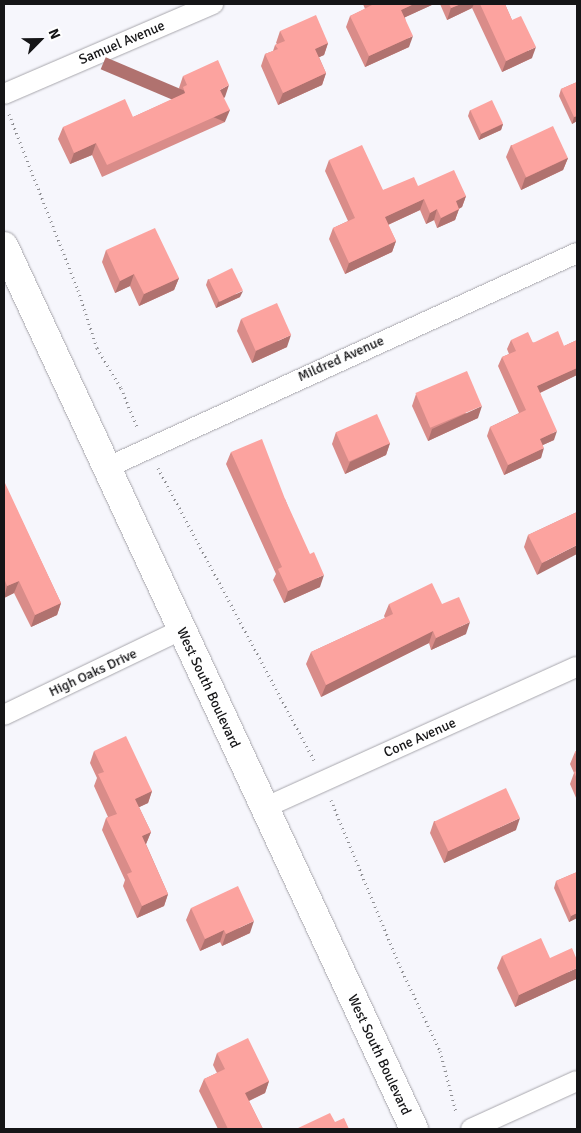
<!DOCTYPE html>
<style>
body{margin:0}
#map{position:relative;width:581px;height:1133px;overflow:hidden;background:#f6f6fc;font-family:Signika,sans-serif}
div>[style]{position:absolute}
.path>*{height:3px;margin-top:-1.5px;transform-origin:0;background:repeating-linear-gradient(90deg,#8f8f93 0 1px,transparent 0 5px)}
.roads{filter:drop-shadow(0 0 1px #a8a7ad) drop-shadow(0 0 1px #a8a7ad)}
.street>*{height:20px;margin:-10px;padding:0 10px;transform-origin:10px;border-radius:10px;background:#fff}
.secondary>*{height:28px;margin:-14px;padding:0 14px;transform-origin:14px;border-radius:14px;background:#fff}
.wall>*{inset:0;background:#d98c89}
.shaded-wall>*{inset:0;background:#b0726f;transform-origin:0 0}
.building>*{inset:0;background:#fca39f;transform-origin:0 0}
span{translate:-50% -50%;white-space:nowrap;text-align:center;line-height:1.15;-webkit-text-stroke:4px #fff;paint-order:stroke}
.street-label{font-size:14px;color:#151517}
.frame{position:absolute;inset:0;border:5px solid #151517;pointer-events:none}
.north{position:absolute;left:15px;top:15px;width:50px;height:50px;-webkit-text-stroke:4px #fff;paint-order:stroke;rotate:67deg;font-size:14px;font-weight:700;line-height:20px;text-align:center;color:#151517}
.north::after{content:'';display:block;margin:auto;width:18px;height:22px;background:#151517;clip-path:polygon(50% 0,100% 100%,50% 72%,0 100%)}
</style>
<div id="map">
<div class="path">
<div style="left:9px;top:114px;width:189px;rotate:68.6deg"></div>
<div style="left:78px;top:290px;width:61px;rotate:71.9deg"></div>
<div style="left:97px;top:348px;width:47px;rotate:59deg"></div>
<div style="left:121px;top:388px;width:44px;rotate:67.5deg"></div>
<div style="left:158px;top:468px;width:331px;rotate:61.9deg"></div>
<div style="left:331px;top:800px;width:175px;rotate:67.5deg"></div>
<div style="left:398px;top:962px;width:98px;rotate:64.7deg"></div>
<div style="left:440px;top:1051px;width:63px;rotate:75.3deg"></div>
</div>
<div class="roads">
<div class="street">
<div style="left:4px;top:94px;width:228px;rotate:-23.3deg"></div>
<div style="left:106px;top:468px;width:518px;rotate:-24.54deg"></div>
<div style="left:4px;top:715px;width:196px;rotate:-25.7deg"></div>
<div style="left:264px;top:808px;width:343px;rotate:-24.3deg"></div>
<div style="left:471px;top:1129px;width:116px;rotate:-24.4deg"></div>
</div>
<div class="secondary">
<div style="left:4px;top:246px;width:974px;rotate:65.09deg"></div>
</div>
</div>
<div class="wall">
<div style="clip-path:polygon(363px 4px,434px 4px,405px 17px,409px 47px,365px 67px,346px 27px,350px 16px,365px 9px)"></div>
<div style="clip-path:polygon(440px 4px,505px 4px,512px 20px,532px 58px,502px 72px,472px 8px,447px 20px)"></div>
<div style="clip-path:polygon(280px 31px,328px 43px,324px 55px,319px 57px,326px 73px,322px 85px,278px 105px,261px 66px,265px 54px,273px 51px,275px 45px,277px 44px,276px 43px)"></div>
<div style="clip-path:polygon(183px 76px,225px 97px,224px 98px,225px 122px,102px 177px,92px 155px,70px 164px,58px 139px,63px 127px,133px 117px,180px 96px,181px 93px,179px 88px)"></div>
<div style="clip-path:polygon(577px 82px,577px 121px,572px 124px,559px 96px,561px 89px)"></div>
<div style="clip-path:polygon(470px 110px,503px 124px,501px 130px,479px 140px,468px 116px)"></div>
<div style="clip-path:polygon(511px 145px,568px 158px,563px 170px,521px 190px,506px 157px)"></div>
<div style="clip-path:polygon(329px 160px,383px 190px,418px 186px,466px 196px,462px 207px,459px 209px,455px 220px,437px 228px,434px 220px,426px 224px,420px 210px,388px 225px,396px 241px,392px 252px,345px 274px,329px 239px,333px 228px,348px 221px,325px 171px)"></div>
<div style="clip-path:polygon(106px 250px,179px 278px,174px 290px,139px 306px,130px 286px,115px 293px,102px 262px)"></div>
<div style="clip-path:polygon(208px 279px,240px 297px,216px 308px,206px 285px)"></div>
<div style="clip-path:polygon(241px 319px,287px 347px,252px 363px,237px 331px)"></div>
<div style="clip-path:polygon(511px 340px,564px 346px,577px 340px,577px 375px,540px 393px,554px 440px,543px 445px,541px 458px,504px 475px,487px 436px,490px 427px,519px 413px,498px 366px,502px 357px,509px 354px,507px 349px)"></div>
<div style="clip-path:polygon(416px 394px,478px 418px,428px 441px,412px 406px)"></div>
<div style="clip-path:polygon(336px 432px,390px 443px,386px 455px,345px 474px,332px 444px)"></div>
<div style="clip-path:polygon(231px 452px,285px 499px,320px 587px,284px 603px,273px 580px,276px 574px,226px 464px)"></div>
<div style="clip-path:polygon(4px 483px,61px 603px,57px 615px,31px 627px,14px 593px,4px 598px)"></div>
<div style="clip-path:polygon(577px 512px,537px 575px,524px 547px,528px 535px)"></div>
<div style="clip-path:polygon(389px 604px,442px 604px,466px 634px,431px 650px,429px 643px,321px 697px,306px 664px,311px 652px,385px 618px,384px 616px)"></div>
<div style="clip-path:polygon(577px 750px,577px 800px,570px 784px,574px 773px,570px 764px,575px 752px)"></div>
<div style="clip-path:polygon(94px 751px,152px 791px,148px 803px,139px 807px,151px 832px,146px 844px,168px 894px,164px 906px,137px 918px,123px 886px,125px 880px,102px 830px,106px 818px,108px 817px,94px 786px,97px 778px,90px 763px)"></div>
<div style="clip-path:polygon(434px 821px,516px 830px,444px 863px,430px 833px)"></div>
<div style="clip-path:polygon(577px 872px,577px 918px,569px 922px,554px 888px,556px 881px)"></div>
<div style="clip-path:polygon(191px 908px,250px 933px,222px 946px,220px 942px,200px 951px,186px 920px)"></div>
<div style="clip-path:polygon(502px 956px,550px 958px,576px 979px,515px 1007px,497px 968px)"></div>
<div style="clip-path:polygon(217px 1053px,269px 1081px,265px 1093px,249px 1101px,263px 1129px,218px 1129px,199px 1091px,204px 1079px,217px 1073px,213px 1065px)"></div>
</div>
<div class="shaded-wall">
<div style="clip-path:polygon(414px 4px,434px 4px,397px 21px,401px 10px)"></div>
<div style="clip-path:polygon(461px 4px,474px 4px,472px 8px,447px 20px,451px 8px)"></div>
<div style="clip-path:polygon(413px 36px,409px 47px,365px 67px,369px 56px)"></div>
<div style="clip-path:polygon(328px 43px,324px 55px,311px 61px,315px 49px)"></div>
<div style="clip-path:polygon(536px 47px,532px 58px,502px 72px,506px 61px)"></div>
<div style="clip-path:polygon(326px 73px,322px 85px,278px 105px,283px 93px)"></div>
<div style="clip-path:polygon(229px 85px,225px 97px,215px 102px,220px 90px)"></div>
<div style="left:230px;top:110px;width:13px;height:135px;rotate:113deg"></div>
<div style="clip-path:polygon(577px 116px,577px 121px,572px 124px,574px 117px)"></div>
<div style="clip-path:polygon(503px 124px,501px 130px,479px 140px,481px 134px)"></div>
<div style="clip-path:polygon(96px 143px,92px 155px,70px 164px,74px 153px)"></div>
<div style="clip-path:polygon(568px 158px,563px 170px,521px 190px,525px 178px)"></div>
<div style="clip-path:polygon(466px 196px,462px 207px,452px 212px,456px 201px)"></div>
<div style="clip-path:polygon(424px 199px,420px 210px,381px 228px,385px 217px)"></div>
<div style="clip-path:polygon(437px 209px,434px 220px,426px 224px,430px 213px)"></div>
<div style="clip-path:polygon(459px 209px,455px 220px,437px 228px,441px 218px)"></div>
<div style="clip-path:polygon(396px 241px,392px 252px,345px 274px,349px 263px)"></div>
<div style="clip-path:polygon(134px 274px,130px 286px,115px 293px,120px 281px)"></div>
<div style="clip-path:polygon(179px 278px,174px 290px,139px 306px,144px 294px)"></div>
<div style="clip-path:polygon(243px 291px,240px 297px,216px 308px,218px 302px)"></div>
<div style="clip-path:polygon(291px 335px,287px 347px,252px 363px,256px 351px)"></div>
<div style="clip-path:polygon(577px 368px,577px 375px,533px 396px,537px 386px)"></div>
<div style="clip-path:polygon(482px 406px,478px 418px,428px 441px,432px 429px)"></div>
<div style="clip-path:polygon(557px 431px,554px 440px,536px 448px,540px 439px)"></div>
<div style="clip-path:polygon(390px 443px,386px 455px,345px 474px,350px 462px)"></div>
<div style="clip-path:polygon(544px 448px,541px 458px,504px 475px,508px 465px)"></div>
<div style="clip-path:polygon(577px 545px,577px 554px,537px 575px,542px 563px)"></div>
<div style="clip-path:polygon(324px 575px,320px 587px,284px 603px,288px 591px)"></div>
<div style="clip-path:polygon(19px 581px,14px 593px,4px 598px,7px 586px)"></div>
<div style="clip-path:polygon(61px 603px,57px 615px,31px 627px,35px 615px)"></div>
<div style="clip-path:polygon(470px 622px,466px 634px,431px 650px,436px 638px)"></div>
<div style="clip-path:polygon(433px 631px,429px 643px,321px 697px,326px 685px)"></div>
<div style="clip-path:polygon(152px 791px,148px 803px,131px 811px,135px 799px)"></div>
<div style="clip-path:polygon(520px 818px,516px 830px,444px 863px,448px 851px)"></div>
<div style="clip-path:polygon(151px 832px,146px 844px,138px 848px,142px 836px)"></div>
<div style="clip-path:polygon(168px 894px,164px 906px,137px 918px,142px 906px)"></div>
<div style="clip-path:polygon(577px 913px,577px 918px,569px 922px,571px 916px)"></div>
<div style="clip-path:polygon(254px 921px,250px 933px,222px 946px,226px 934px)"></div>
<div style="clip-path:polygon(224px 930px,220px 942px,200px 951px,205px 939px)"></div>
<div style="clip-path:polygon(577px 968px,577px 975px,576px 979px,515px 1007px,519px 995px)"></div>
<div style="clip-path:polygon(269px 1081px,265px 1093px,240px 1105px,245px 1093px)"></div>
</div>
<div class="building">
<div style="clip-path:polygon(372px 4px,414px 4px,401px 10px,413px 36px,369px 56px,350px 16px,372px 5px)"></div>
<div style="clip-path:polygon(449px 4px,461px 4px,451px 8px)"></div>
<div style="clip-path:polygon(480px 4px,505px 4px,512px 20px,521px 16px,536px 47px,506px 61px)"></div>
<div style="clip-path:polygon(316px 15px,328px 43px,315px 49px,326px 73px,283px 93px,265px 54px,278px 49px,275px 45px,285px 41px,280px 31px)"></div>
<div style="clip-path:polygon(218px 60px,229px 85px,220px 90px,230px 110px,107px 165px,96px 143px,74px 153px,63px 127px,125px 99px,133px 117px,185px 93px,183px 87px,187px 85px,183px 76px)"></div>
<div style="clip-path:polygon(577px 82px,577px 116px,574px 117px,561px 89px)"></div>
<div style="left:492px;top:100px;width:26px;height:24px;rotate:65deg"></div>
<div style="left:553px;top:126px;width:35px;height:46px;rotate:65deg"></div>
<div style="clip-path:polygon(362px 145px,383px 190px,414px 177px,418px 186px,454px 170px,466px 196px,456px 201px,459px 209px,441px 218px,437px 209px,430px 213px,424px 199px,385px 217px,396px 241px,349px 263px,333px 228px,355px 218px,329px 160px)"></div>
<div style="clip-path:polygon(155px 228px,179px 278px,144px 294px,134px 274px,120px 281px,106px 250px)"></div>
<div style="left:232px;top:268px;width:25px;height:26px;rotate:64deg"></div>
<div style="left:277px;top:303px;width:35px;height:39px;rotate:66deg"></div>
<div style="clip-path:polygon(558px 331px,564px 346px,577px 340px,577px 368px,537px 386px,557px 431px,540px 439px,544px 448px,508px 465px,490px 427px,526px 410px,502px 357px,516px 351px,511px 340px,528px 332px,533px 343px)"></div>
<div style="left:467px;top:371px;width:38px;height:56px;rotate:67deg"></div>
<div style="left:377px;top:414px;width:32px;height:45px;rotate:66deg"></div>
<div style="clip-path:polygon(262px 439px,285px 499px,310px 554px,314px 552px,324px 575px,288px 591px,278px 569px,282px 567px,231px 452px)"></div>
<div style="clip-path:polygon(4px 483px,5px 483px,61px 603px,35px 615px,19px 581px,7px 586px,4px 578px)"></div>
<div style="clip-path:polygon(577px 512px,577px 545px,542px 563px,528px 535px)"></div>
<div style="clip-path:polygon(432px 583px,442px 604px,459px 597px,470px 622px,436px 638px,433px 631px,326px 685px,311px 652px,393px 614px,389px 604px)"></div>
<div style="clip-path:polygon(126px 736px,152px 791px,135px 799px,151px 832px,142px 836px,168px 894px,142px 906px,127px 874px,132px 872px,106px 818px,117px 814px,98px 774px,104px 772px,94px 751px)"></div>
<div style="clip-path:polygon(577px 750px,577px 758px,575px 752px)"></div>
<div style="clip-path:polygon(577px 771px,577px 779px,574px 772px)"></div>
<div style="left:506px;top:788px;width:33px;height:79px;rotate:65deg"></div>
<div style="clip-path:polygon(577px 872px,577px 913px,571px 916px,556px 881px)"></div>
<div style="clip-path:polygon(238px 886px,254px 921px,226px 934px,224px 930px,205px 939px,191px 908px)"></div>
<div style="clip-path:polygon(541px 938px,550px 958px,572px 948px,577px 960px,577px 968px,519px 995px,502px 956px)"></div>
<div style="clip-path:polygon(248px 1038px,269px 1081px,245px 1093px,263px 1129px,228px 1129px,204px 1079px,225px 1069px,217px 1053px)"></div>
<div style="clip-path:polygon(330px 1113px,335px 1122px,344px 1118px,349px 1129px,296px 1129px)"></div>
</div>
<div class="street-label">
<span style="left:122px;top:43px;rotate:-23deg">Samuel Avenue</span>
<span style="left:341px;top:359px;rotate:-24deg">Mildred Avenue</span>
<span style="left:93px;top:673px;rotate:-25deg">High Oaks Drive</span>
<span style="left:208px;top:688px;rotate:65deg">West South Boulevard</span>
<span style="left:420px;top:738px;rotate:-24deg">Cone Avenue</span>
<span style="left:379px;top:1055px;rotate:65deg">West South Boulevard</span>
</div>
<div class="frame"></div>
<div class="north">N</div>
</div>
